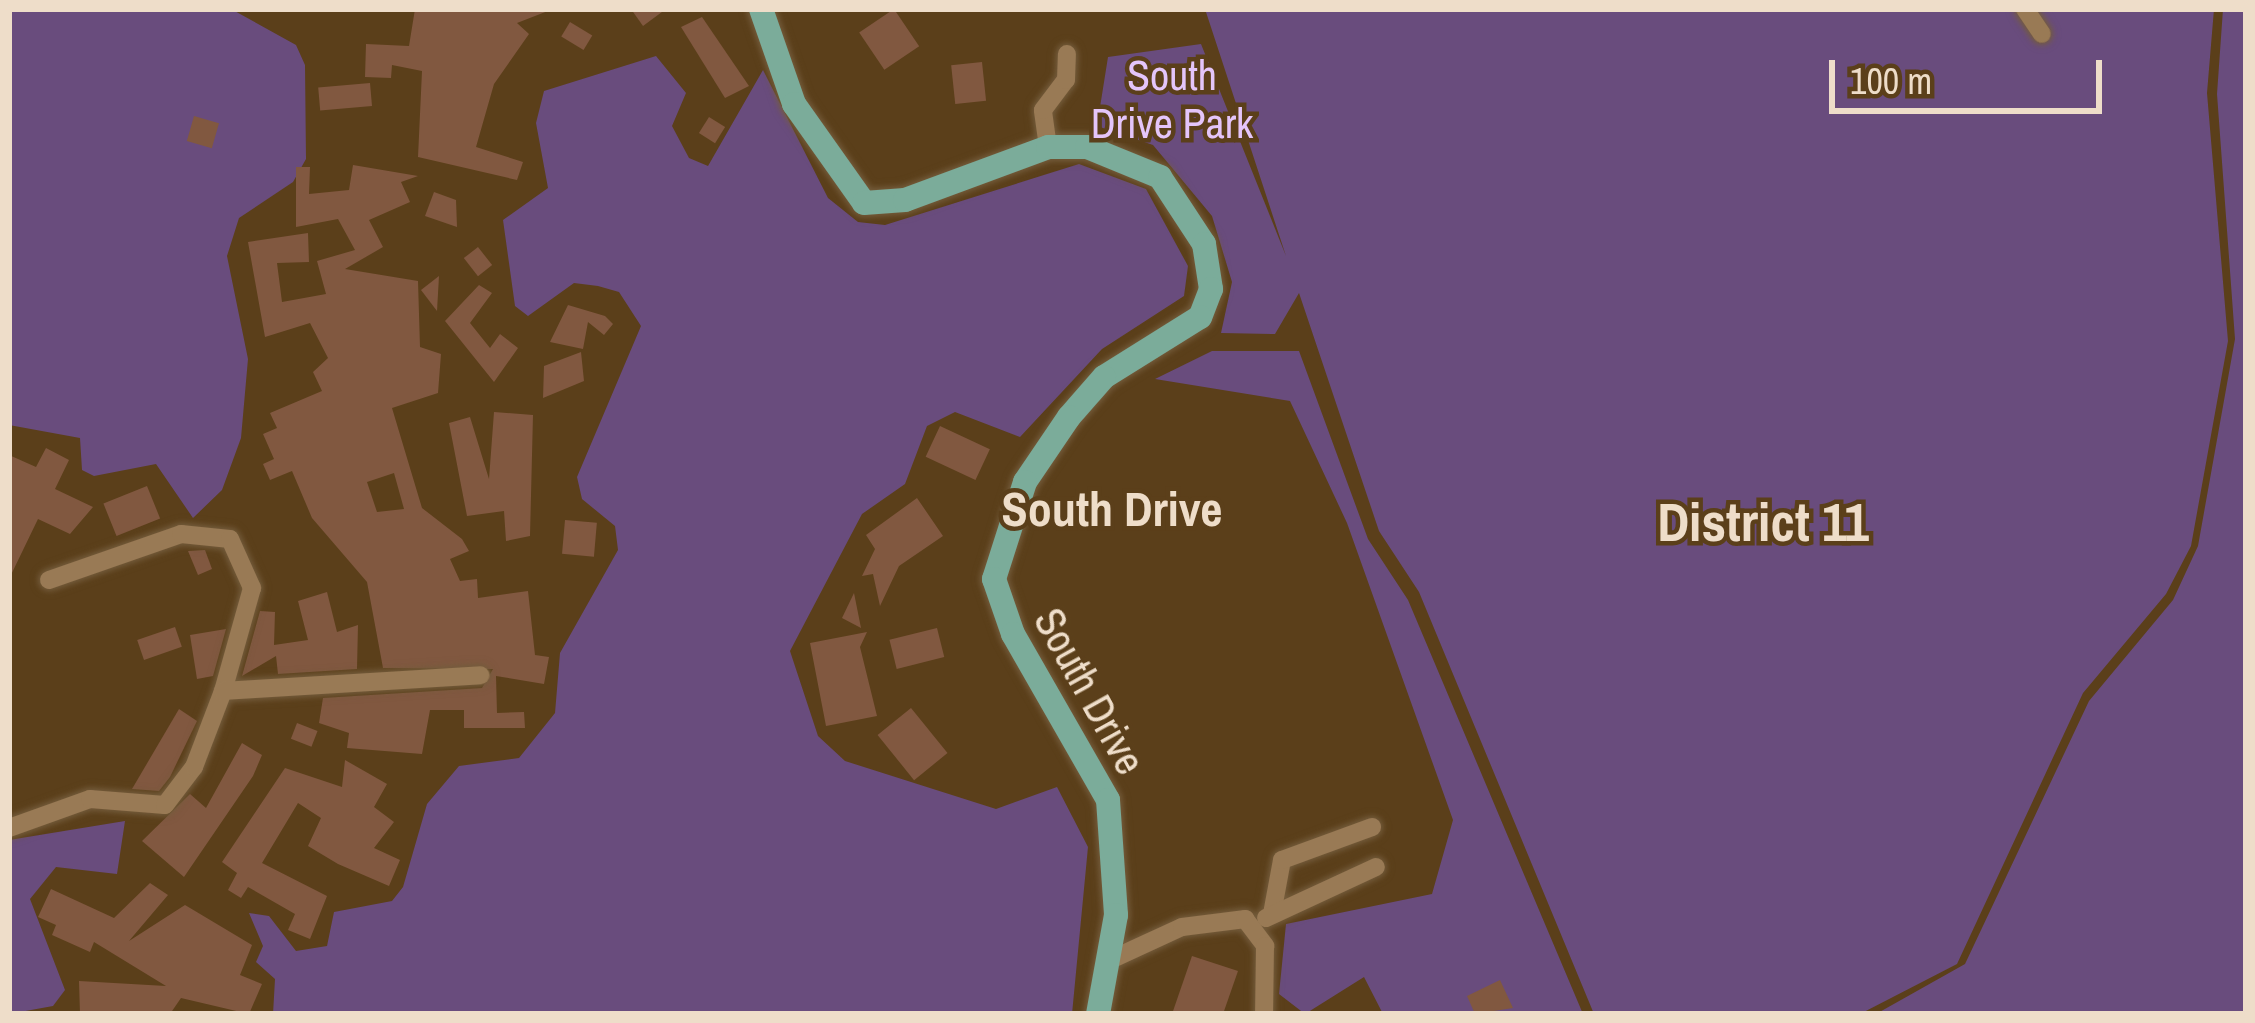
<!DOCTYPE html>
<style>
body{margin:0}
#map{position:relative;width:2255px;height:1023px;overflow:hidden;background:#5b3f1a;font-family:"Archivo Narrow",sans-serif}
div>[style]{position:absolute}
.green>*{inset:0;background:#694c7d}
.building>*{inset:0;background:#815840;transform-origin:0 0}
.roads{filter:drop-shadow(0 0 3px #745c3c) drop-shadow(0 0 3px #745c3c)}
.minor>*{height:18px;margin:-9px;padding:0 9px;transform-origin:9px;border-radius:9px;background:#997a55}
.major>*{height:24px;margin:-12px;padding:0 12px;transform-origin:12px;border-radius:12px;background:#7bac9a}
span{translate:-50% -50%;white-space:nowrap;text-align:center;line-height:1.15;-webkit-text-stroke:9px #5b3f1a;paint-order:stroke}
.park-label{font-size:42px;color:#e4c5fa}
.street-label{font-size:42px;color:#eeddc9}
.quarter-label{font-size:48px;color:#eeddc9;font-weight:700}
.district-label{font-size:54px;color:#eeddc9;font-weight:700}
.frame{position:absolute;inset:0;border:12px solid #eeddc9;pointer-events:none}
.scale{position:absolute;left:1829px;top:60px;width:273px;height:54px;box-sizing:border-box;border:6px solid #eeddc9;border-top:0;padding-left:15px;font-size:36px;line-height:42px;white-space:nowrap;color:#eeddc9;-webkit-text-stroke:9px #5b3f1a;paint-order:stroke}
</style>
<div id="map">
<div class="green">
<div style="clip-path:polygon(9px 9px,231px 9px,296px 45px,305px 65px,306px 159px,293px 182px,239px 218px,227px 256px,248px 359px,241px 438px,222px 490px,193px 518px,156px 464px,94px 476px,82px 470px,80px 438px,9px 425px)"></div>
<div style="clip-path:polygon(1205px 9px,2214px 9px,2207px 93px,2228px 341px,2191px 546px,2166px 594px,2083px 693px,1957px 964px,1860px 1014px,1594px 1014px,1419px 592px,1379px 531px,1299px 293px,1275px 334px,1221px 333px,1232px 282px,1212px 216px,1153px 145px,1097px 126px,1108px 57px,1201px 44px,1286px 256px)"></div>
<div style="clip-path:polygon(2223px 9px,2246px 9px,2246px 1014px,1876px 1014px,1965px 964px,2089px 701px,2173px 600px,2198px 546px,2235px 339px,2217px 94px)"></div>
<div style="clip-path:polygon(656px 56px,686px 93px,672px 126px,689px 158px,708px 166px,763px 70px,828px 198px,858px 222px,885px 225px,1079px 164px,1146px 189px,1188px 266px,1184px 296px,1102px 349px,1020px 437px,955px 412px,927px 426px,905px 484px,862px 514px,790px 651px,818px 736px,845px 761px,996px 809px,1057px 787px,1088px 847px,1072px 1014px,273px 1014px,275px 979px,256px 962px,263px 946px,249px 913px,269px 916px,296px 951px,327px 946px,334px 912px,392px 901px,403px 887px,427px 804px,459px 766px,519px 758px,555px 713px,560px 653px,618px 550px,615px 526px,582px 499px,577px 477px,641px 326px,619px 292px,598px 286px,574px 283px,528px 316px,515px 306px,503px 220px,548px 188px,536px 123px,544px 91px)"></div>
<div style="clip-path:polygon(1212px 351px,1299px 351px,1368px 539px,1408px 600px,1583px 1014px,1383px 1014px,1364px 977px,1305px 1014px,1279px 994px,1286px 924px,1432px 894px,1453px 820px,1347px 523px,1290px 401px,1155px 379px)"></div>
<div style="clip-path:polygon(125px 821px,117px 874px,56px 867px,30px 899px,65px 990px,53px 1006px,9px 1014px,9px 840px)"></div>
</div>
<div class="building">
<div style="clip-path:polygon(415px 9px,553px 9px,517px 23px,529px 34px,494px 84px,476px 147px,523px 162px,517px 180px,418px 157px,422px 71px,392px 65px,391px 78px,365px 77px,366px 44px,409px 46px)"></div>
<div style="clip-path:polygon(631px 9px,666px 9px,643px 26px)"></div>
<div style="left:894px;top:9px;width:45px;height:42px;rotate:56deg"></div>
<div style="clip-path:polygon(702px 17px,749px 86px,725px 98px,681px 27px)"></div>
<div style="left:570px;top:22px;width:26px;height:17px;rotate:31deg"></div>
<div style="left:982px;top:62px;width:39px;height:31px;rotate:84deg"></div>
<div style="left:370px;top:83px;width:23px;height:52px;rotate:85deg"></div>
<div style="left:194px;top:116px;width:26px;height:26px;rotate:16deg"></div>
<div style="left:709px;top:117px;width:19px;height:19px;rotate:32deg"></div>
<div style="clip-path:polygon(evenodd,353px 165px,418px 176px,401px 182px,410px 202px,369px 220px,383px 247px,345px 269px,418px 281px,420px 347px,441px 354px,438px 393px,392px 408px,422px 508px,462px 539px,469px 551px,450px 559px,460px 581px,477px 579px,478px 598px,528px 591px,535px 655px,549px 657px,544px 684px,496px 676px,497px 713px,524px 712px,525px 728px,464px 728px,464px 710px,430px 710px,422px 754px,347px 748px,349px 733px,319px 723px,323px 698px,482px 688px,493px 669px,383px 668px,367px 582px,312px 518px,292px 471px,270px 480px,263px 464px,274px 459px,263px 434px,277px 428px,270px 413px,322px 391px,313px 372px,328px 358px,310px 323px,265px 337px,248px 242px,308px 233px,309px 262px,277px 263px,282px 302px,326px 294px,317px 261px,355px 250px,338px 219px,296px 227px,296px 167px,310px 167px,309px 194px,349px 190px,353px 165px,394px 473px,404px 509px,377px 512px,367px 482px,394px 473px)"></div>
<div style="clip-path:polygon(434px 192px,456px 200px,457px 227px,425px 216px)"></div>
<div style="left:478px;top:247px;width:23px;height:18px;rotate:52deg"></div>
<div style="clip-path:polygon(439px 276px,437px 311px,421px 290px)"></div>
<div style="clip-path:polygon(479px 285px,492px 293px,470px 323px,490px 348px,500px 334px,518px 348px,494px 382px,445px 321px)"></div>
<div style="clip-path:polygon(568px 305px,605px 316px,613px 324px,604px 335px,588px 322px,583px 349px,550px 342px)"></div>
<div style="clip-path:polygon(581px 352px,584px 381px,543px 398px,544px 366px)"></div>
<div style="clip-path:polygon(494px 412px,533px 415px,530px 536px,506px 541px,504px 511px,467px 516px,449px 423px,470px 417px,489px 479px)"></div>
<div style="left:940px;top:426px;width:55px;height:34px;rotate:25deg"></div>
<div style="clip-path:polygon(46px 448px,69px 460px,55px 489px,93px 507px,70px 534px,38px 519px,9px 579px,9px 455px,36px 467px)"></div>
<div style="left:147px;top:486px;width:35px;height:47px;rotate:68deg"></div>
<div style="clip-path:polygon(917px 498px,943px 536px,899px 566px,880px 606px,873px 574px,862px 576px,875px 549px,866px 535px)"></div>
<div style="left:565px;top:520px;width:32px;height:34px;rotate:5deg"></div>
<div style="clip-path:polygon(205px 550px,212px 569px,198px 575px,188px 551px)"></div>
<div style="clip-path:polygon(327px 592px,337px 632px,358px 625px,357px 669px,278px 674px,276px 656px,242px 676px,260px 611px,275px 612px,274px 645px,308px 640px,298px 601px)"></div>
<div style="clip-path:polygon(854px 593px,861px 628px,842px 618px)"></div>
<div style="left:175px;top:627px;width:21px;height:40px;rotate:71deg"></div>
<div style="left:937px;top:628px;width:30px;height:49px;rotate:76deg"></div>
<div style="clip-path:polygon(226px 629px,213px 676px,197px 679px,190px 635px)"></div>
<div style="clip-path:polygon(867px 632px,860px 647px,877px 716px,826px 726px,810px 643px)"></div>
<div style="left:911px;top:708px;width:58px;height:43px;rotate:51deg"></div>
<div style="clip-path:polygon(179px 709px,197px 721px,170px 777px,159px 791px,132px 789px)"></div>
<div style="left:297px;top:723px;width:22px;height:17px;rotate:21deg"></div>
<div style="clip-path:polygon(242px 743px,262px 755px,253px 776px,184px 877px,142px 841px,190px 794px,206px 808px)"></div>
<div style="clip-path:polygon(345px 760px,387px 784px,374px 807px,394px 822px,374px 848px,400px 860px,389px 886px,338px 864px,308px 846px,321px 818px,298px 803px,262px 863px,327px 896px,310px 939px,288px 930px,295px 914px,248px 887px,241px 898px,228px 890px,237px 873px,222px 862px,285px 768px,342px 787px)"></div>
<div style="clip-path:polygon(150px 883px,168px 895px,129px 941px,185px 905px,252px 945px,240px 975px,262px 984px,249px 1014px,181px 998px,170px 1014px,80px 1014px,79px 981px,166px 986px,94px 942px,90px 952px,52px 935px,56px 925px,38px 917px,51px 889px,114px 918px)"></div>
<div style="clip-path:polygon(1192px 956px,1238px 971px,1223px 1014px,1172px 1014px)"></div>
<div style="clip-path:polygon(1500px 980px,1513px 1008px,1475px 1014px,1467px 996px)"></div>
</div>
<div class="roads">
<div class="minor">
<div style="left:2025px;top:9px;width:30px;rotate:56deg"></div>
<div style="left:1048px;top:147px;width:37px;rotate:-98deg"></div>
<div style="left:1043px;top:110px;width:38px;rotate:-53deg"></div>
<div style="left:1066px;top:80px;width:26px;rotate:-88deg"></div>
<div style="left:49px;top:580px;width:140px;rotate:-19.2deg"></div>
<div style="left:181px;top:534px;width:49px;rotate:5.8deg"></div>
<div style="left:230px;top:539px;width:54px;rotate:65.8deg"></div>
<div style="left:252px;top:588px;width:107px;rotate:105.7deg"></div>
<div style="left:9px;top:828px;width:86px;rotate:-19.7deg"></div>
<div style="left:90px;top:799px;width:75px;rotate:4.6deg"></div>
<div style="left:165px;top:805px;width:48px;rotate:-52.7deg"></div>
<div style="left:194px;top:767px;width:81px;rotate:-69.1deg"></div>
<div style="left:223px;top:691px;width:258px;rotate:-3.5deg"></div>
<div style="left:1272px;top:914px;width:55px;rotate:-79.5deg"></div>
<div style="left:1282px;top:860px;width:96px;rotate:-20.1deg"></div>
<div style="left:1266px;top:918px;width:121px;rotate:-24.9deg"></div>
<div style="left:1108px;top:961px;width:81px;rotate:-24.7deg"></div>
<div style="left:1182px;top:927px;width:64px;rotate:-7.2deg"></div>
<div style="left:1245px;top:919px;width:34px;rotate:53deg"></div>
<div style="left:1265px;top:946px;width:68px;rotate:90.8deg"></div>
</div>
<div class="major">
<div style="left:761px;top:9px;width:101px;rotate:70.8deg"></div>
<div style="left:794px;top:104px;width:121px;rotate:54.7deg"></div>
<div style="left:864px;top:203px;width:41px;rotate:-4.2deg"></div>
<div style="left:905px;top:200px;width:153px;rotate:-20.3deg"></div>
<div style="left:1048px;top:147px;width:39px"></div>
<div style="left:1087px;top:147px;width:79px;rotate:22.3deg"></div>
<div style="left:1160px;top:177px;width:80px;rotate:56.7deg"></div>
<div style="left:1204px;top:244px;width:46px;rotate:81.2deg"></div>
<div style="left:1211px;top:289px;width:30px;rotate:111deg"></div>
<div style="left:1200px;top:317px;width:113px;rotate:148deg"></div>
<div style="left:1104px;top:377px;width:53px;rotate:131.2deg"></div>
<div style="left:1069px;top:417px;width:78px;rotate:124.1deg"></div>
<div style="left:1025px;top:482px;width:102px;rotate:107.7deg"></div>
<div style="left:994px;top:579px;width:58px;rotate:70.9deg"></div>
<div style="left:1013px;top:634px;width:191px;rotate:60.2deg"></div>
<div style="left:1108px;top:800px;width:115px;rotate:86deg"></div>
<div style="left:1116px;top:915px;width:101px;rotate:100.3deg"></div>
</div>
</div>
<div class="park-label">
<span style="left:1172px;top:99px">South<br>Drive Park</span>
</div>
<div class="street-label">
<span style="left:1090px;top:691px;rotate:61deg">South Drive</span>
</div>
<div class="quarter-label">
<span style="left:1112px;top:509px">South Drive</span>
</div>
<div class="district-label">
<span style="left:1763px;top:522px">District 11</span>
</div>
<div class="frame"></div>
<div class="scale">100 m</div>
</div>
